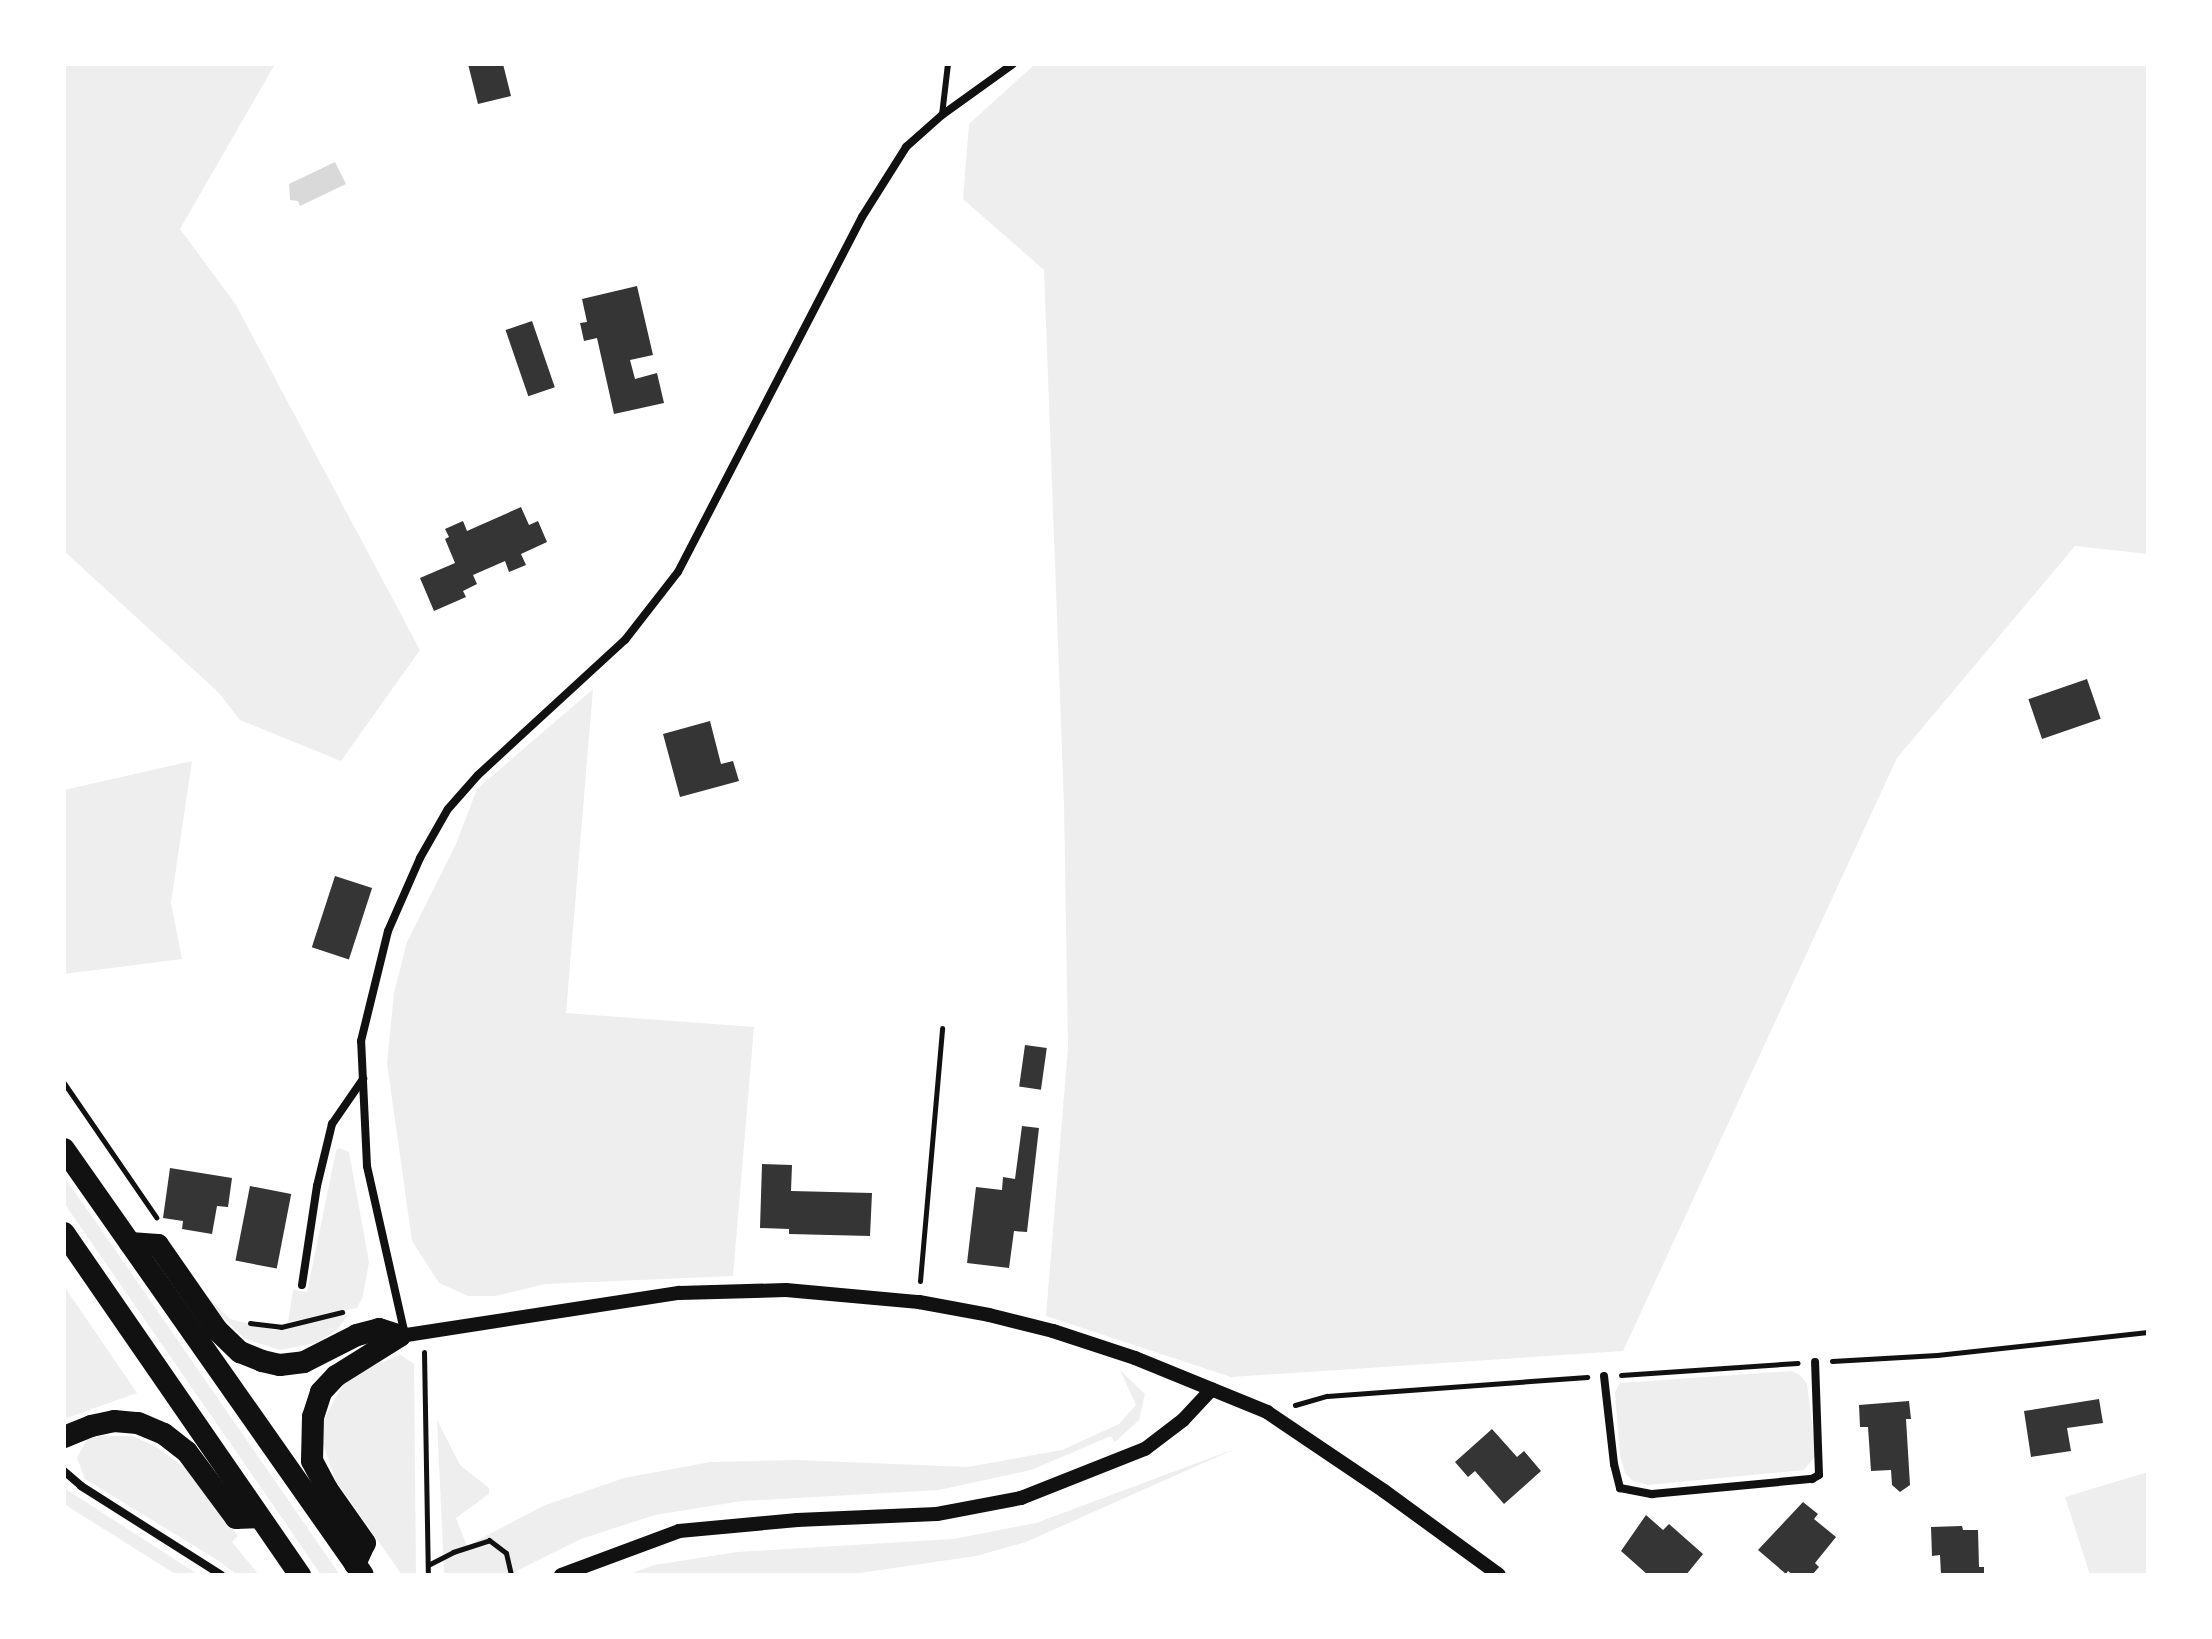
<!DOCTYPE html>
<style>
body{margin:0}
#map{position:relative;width:2212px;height:1639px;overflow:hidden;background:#fff;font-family:"Titillium Web",sans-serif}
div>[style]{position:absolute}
.green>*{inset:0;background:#eee}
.water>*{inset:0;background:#d9d9d9}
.building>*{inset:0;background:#353535;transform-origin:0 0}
.path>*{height:5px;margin:-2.5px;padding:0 2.5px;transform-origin:2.5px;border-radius:2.5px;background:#111}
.service>*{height:6px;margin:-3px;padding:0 3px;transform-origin:3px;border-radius:3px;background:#111}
.minor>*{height:8px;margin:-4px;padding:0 4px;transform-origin:4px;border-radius:4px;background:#111}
.tertiary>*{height:14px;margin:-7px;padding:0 7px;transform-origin:7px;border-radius:7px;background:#111}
.trunk>*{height:22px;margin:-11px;padding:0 11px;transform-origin:11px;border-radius:11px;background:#111}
span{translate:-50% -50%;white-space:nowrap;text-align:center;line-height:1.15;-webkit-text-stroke:8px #fff;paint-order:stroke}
.frame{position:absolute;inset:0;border:66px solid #fff;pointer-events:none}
</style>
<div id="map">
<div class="green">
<div style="clip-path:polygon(64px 64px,275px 64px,180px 229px,236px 305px,420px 650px,341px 761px,240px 720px,218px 692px,64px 551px)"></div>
<div style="clip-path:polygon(1035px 64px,2148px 64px,2148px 554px,2075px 546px,1897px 758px,1623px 1351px,1231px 1377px,1046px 1316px,1068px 1047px,1064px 805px,1044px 270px,963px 199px,969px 124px)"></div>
<div style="clip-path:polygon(593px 689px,566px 1013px,754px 1027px,733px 1276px,545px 1284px,496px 1296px,468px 1296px,439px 1283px,412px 1241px,387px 1063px,394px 993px,407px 942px,456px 844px,477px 789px)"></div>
<div style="clip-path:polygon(192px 761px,171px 903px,182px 959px,64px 974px,64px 790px)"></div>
<div style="clip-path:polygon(339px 1148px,349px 1152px,369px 1262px,363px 1296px,357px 1308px,288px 1322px,293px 1290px,307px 1292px,336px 1151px)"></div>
<div style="clip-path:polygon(64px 1177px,98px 1225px,340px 1575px,321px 1575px,282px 1518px,64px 1203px)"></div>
<div style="clip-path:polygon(64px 1286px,137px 1393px,64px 1419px)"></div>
<div style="clip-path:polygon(211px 1300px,230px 1319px,275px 1330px,348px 1315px,337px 1330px,316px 1343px,280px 1350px,245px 1339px,217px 1312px,209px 1302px)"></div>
<div style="clip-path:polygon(401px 1355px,414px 1364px,416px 1575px,402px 1575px,336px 1481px,322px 1441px,324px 1419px,344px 1383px,366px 1368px)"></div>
<div style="clip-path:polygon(1120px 1370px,1145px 1394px,1139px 1420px,1115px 1442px,1111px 1436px,1031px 1470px,939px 1490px,742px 1501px,655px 1515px,581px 1539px,508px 1575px,445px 1575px,444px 1571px,437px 1420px,460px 1465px,489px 1488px,489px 1494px,456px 1518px,467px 1546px,543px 1506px,624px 1478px,710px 1462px,796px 1460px,968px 1467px,1062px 1450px,1119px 1424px,1136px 1405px)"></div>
<div style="clip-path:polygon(1791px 1371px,1800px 1375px,1807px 1384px,1816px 1455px,1804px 1470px,1648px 1485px,1633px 1481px,1625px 1473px,1620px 1455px,1615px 1392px,1620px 1383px)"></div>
<div style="clip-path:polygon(100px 1436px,132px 1436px,155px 1446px,184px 1467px,238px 1536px,232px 1542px,259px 1575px,237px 1575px,219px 1561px,85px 1479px,77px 1458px,87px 1439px)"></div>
<div style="clip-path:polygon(1237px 1448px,1026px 1542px,976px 1556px,846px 1575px,627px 1575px,654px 1565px,737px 1552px,953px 1539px,1036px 1523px)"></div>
<div style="clip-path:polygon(2148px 1472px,2148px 1575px,2090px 1575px,2065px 1497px)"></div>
<div style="clip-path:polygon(64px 1488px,199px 1575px,177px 1575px,64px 1504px)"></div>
</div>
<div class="water">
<div style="clip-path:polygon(335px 162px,346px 184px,300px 206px,298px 201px,290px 200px,289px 184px)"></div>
</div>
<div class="building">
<div style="clip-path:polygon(468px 64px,503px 64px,511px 96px,478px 104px)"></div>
<div style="clip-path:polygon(637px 286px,653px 355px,630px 360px,635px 379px,657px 373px,664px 403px,614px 414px,597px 338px,584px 341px,580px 323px,587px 322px,582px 299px)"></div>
<div style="left:532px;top:321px;width:70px;height:28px;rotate:71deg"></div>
<div style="clip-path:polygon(521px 507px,529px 525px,538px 521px,547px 542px,521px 554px,526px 565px,509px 572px,505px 561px,473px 575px,477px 584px,463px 591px,466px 597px,434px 611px,420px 578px,455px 563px,445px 539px,449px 537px,445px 529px,463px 521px,467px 531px)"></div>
<div style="left:2087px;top:679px;width:42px;height:62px;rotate:71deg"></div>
<div style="clip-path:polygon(710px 721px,721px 764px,733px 761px,739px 781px,680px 797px,663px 734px)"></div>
<div style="left:335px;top:876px;width:39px;height:75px;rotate:18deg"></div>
<div style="left:1025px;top:1045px;width:22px;height:42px;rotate:8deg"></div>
<div style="clip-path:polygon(1022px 1126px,1039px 1128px,1027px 1232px,1014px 1231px,1009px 1268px,967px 1263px,976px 1187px,1002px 1190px,1003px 1177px,1015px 1179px)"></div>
<div style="clip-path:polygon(762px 1164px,792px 1165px,791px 1191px,872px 1193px,870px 1236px,789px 1234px,789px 1229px,760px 1228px)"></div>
<div style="clip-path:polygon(170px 1168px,232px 1178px,228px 1207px,217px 1206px,212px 1234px,182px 1229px,183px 1221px,163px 1218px)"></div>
<div style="left:250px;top:1186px;width:42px;height:76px;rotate:11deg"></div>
<div style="clip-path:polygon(2099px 1399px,2103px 1423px,2067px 1428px,2071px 1451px,2031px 1457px,2024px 1411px)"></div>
<div style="clip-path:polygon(1909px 1401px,1911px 1419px,1906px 1419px,1910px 1485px,1900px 1492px,1892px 1485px,1891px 1470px,1871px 1471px,1868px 1427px,1860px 1427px,1859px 1405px)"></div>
<div style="clip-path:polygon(1492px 1429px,1517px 1457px,1524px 1451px,1541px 1471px,1504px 1504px,1475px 1471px,1468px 1477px,1455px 1462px)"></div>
<div style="clip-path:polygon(1803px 1502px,1818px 1514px,1814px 1519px,1836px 1537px,1815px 1563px,1819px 1567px,1812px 1575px,1793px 1575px,1788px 1571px,1786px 1574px,1758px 1550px)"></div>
<div style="clip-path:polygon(1646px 1515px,1663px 1530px,1669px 1524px,1703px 1554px,1686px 1575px,1648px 1575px,1621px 1551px)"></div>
<div style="clip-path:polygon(1962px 1526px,1963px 1530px,1978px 1530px,1979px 1567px,1984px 1567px,1984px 1575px,1941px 1575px,1940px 1555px,1932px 1556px,1931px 1527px)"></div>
</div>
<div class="path">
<div style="left:64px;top:1083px;width:163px;rotate:55.5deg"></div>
<div style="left:920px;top:1281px;width:254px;rotate:-85deg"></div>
<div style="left:250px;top:1323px;width:31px;rotate:7deg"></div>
<div style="left:281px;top:1327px;width:63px;rotate:-13.8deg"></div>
<div style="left:424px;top:1352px;width:223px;rotate:89deg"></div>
<div style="left:1832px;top:1361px;width:105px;rotate:-3.3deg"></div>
<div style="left:1937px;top:1355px;width:212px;rotate:-6.2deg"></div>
<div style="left:1621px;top:1375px;width:177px;rotate:-3.9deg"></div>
<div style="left:1295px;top:1405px;width:33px;rotate:-16deg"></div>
<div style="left:1327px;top:1396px;width:261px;rotate:-4.2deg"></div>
<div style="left:428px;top:1565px;width:28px;rotate:-27deg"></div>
<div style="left:453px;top:1552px;width:38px;rotate:-18deg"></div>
<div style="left:489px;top:1540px;width:21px;rotate:37deg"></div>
<div style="left:506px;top:1553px;width:23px;rotate:77deg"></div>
</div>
<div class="service">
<div style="left:942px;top:115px;width:51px;rotate:-83.3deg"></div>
</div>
<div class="minor">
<div style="left:302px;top:1285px;width:100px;rotate:-81.4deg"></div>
<div style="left:317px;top:1186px;width:64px;rotate:-76.4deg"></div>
<div style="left:332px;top:1124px;width:55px;rotate:-55.4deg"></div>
<div style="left:405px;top:1335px;width:173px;rotate:-102.7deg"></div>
<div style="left:367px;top:1166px;width:125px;rotate:-92.7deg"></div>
<div style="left:361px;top:1041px;width:113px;rotate:-76.2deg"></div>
<div style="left:388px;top:931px;width:80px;rotate:-66.3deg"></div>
<div style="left:420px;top:858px;width:56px;rotate:-60.3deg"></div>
<div style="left:448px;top:809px;width:45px;rotate:-48.6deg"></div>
<div style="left:478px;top:775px;width:200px;rotate:-42.6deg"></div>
<div style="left:625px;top:640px;width:86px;rotate:-52.1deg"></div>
<div style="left:678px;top:572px;width:400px;rotate:-62.6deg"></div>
<div style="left:862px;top:217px;width:83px;rotate:-57.8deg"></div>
<div style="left:906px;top:147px;width:48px;rotate:-41.6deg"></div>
<div style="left:942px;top:115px;width:87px;rotate:-35.7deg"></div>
<div style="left:1604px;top:1376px;width:89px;rotate:83.5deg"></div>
<div style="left:1614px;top:1464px;width:25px;rotate:76deg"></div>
<div style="left:1620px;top:1488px;width:33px;rotate:11deg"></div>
<div style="left:1652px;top:1494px;width:161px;rotate:-5.4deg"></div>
<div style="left:1812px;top:1479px;width:8px;rotate:-30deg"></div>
<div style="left:1819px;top:1475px;width:113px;rotate:-92deg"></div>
<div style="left:64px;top:1471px;width:23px;rotate:41deg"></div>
<div style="left:81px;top:1486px;width:166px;rotate:32.4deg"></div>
</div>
<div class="tertiary">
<div style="left:400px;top:1336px;width:282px;rotate:-8.8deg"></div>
<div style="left:679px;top:1293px;width:107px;rotate:-1.6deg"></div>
<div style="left:786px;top:1290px;width:134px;rotate:5.2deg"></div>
<div style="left:919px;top:1302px;width:71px;rotate:10.5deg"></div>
<div style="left:989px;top:1315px;width:66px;rotate:14deg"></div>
<div style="left:1053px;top:1331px;width:86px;rotate:18.2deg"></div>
<div style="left:1135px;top:1358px;width:143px;rotate:22.2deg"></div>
<div style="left:1267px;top:1412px;width:141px;rotate:34deg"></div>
<div style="left:1384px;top:1491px;width:142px;rotate:36.1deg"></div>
<div style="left:561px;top:1575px;width:126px;rotate:-20.4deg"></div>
<div style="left:679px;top:1531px;width:119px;rotate:-5.3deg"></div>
<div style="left:797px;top:1520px;width:140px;rotate:-2.5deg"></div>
<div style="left:937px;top:1514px;width:86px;rotate:-10.8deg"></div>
<div style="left:1021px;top:1498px;width:133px;rotate:-21.6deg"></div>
<div style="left:1145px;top:1449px;width:48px;rotate:-37.3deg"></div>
<div style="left:1183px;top:1420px;width:42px;rotate:-46.9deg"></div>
</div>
<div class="trunk">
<div style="left:64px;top:1149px;width:520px;rotate:54.94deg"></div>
<div style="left:64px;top:1233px;width:416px;rotate:55.4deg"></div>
<div style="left:130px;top:1243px;width:28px;rotate:4deg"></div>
<div style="left:158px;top:1245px;width:103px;rotate:55.2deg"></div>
<div style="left:217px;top:1330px;width:32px;rotate:44deg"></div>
<div style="left:240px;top:1352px;width:24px;rotate:22deg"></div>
<div style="left:262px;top:1361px;width:18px;rotate:13deg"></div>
<div style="left:280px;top:1365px;width:24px;rotate:-7deg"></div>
<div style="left:304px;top:1362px;width:59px;rotate:-27deg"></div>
<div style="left:357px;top:1335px;width:23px;rotate:-15deg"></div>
<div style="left:379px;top:1329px;width:22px;rotate:18deg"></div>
<div style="left:64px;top:1437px;width:29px;rotate:-22deg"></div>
<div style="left:91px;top:1426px;width:24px;rotate:-12deg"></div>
<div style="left:114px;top:1421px;width:24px;rotate:5deg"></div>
<div style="left:138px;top:1423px;width:28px;rotate:23deg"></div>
<div style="left:164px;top:1434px;width:29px;rotate:38deg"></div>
<div style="left:187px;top:1452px;width:82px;rotate:53.4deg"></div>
<div style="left:236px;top:1518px;width:23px;rotate:-2deg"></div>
<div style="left:355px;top:1564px;width:23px;rotate:-65deg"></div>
<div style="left:365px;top:1543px;width:66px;rotate:-125.1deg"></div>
<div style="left:327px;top:1489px;width:32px;rotate:-118deg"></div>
<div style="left:312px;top:1461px;width:44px;rotate:-88.7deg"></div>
<div style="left:313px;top:1417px;width:26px;rotate:-72deg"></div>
<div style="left:321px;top:1392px;width:22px;rotate:-47deg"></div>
<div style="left:336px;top:1376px;width:75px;rotate:-32deg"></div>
</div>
<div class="frame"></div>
</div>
